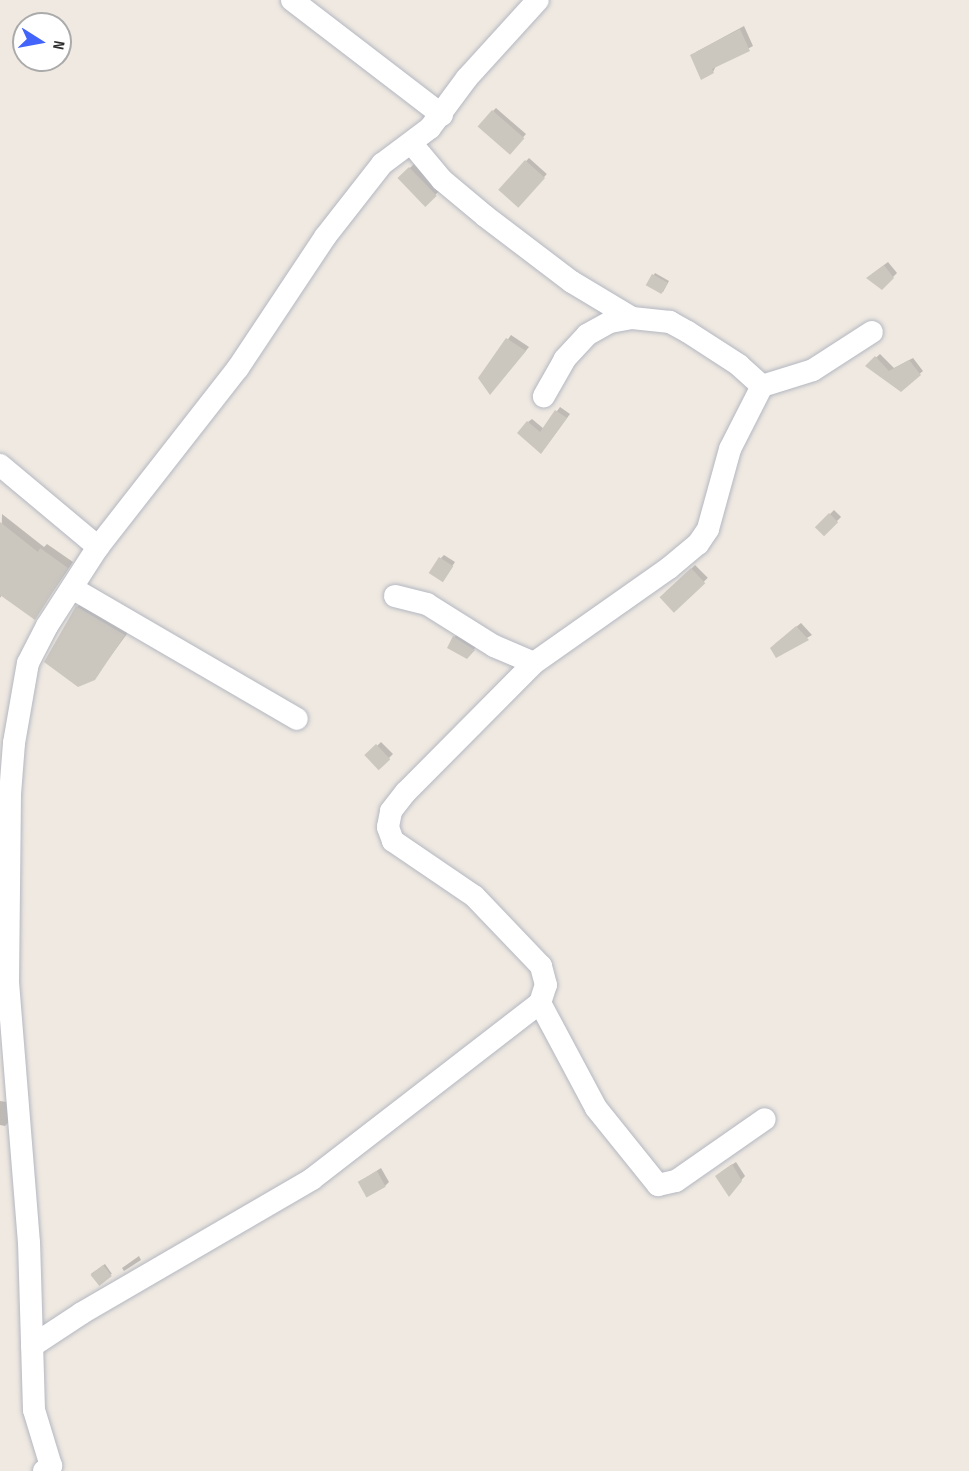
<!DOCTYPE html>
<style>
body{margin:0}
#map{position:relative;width:969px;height:1471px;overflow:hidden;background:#efe9e1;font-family:"Sofia Sans Condensed",sans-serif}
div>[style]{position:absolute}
.shadow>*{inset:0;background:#0003;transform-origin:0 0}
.building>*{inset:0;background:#cbc7bf;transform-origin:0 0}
.roads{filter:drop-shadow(0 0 2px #b4b7c1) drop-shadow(0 0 2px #b4b7c1)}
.minor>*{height:22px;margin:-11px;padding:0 11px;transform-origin:11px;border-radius:11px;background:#fff}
span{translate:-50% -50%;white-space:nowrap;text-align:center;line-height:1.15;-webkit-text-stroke:6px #fff;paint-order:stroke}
.north{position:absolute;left:12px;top:12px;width:60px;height:60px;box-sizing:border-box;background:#fff;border:2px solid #ababab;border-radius:50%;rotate:101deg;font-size:16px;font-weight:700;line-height:24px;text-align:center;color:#2e2e2e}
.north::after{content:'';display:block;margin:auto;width:21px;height:27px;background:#4264fb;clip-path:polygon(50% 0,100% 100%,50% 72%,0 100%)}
</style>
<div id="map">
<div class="shadow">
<div style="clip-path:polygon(744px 26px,753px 46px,716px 66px,713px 72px,696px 52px)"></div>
<div style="clip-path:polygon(496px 108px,526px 134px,513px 149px,493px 111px)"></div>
<div style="left:529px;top:158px;width:24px;height:42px;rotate:42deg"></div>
<div style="left:414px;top:164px;width:37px;height:19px;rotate:46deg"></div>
<div style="clip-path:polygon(888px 262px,897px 273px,882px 288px,872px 274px)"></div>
<div style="clip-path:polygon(655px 273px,669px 281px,663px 292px,647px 285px)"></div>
<div style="clip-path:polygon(511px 335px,529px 347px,493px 390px,480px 378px)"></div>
<div style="clip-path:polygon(880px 354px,894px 368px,913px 358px,923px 371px,901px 390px,867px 366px)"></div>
<div style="clip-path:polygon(560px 407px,570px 414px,545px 448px,528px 422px,532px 419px,544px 429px)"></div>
<div style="left:834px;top:510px;width:10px;height:24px;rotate:45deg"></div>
<div style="clip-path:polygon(2px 514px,44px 547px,47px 544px,73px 562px,35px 618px,2px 595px,0 598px)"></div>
<div style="clip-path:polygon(444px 555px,455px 562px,445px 577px,441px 558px)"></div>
<div style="left:695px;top:565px;width:18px;height:46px;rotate:45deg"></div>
<div style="clip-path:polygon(85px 599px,132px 627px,94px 679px,77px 607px)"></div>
<div style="clip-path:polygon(801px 623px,812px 635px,776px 656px,775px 644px)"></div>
<div style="clip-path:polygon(458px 634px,477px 646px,467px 657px,454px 637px)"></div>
<div style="left:381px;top:742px;width:17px;height:19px;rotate:45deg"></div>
<div style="clip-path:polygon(0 1101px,7px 1102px,9px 1122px,5px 1126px,0 1125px)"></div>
<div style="clip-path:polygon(736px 1162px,745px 1176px,729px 1194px,721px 1172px)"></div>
<div style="clip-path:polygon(381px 1168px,389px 1182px,385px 1186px,359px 1182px)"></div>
<div style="clip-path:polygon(139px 1256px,141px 1260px,124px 1271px,122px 1268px)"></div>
<div style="left:105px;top:1264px;width:12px;height:17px;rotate:55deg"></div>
</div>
<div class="building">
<div style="clip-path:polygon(740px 29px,750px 51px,712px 69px,714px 73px,701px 80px,690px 55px)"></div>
<div style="left:492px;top:110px;width:43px;height:22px;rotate:41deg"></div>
<div style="left:525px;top:160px;width:27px;height:40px;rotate:42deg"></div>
<div style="left:409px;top:167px;width:40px;height:16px;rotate:46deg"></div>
<div style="clip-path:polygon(884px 265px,894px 278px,882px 290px,866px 278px)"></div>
<div style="left:652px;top:274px;width:18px;height:13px;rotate:29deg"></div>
<div style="clip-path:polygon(506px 338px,526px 351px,490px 395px,478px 378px)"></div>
<div style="clip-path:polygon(875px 356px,889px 371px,909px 360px,921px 375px,901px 392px,865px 366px)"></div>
<div style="clip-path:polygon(555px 410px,567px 418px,541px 454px,517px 433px,527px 421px,540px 432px)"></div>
<div style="left:829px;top:513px;width:13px;height:20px;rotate:45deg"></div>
<div style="clip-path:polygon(0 522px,38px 552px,40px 548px,68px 568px,35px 620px,0 595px)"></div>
<div style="left:439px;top:557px;width:17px;height:19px;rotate:33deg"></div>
<div style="left:691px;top:568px;width:21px;height:43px;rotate:47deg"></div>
<div style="clip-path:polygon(76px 606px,125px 635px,95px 680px,78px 687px,44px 662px)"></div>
<div style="clip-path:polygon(796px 626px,809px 640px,776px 658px,770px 648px)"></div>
<div style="clip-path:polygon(453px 636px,475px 650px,467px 659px,447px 648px)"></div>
<div style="left:376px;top:744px;width:21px;height:16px;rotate:47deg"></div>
<div style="clip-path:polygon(732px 1164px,742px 1181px,729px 1197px,715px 1176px)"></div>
<div style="left:377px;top:1171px;width:18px;height:22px;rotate:61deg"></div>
<div style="left:103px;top:1265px;width:14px;height:16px;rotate:51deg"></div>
</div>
<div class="roads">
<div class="minor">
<div style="left:292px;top:0;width:189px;rotate:37.5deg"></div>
<div style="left:412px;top:144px;width:47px;rotate:50.2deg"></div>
<div style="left:442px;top:180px;width:56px;rotate:39.9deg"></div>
<div style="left:485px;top:216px;width:109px;rotate:37.2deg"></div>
<div style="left:572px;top:282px;width:70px;rotate:31deg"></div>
<div style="left:762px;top:386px;width:53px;rotate:-17.4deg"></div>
<div style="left:813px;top:370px;width:70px;rotate:-32.8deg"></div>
<div style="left:0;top:465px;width:128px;rotate:39.9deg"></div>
<div style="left:72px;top:588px;width:260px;rotate:30.2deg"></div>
<div style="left:395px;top:596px;width:33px;rotate:14deg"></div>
<div style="left:427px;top:604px;width:79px;rotate:32.1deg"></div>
<div style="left:494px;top:646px;width:43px;rotate:23deg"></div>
<div style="left:540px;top:1003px;width:119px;rotate:61.9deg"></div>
<div style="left:596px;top:1108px;width:99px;rotate:51.2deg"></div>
<div style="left:658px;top:1185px;width:18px;rotate:-13deg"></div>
<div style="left:676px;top:1181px;width:108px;rotate:-34.9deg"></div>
<div style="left:32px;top:1346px;width:60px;rotate:-33.4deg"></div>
<div style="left:82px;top:1313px;width:266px;rotate:-30.2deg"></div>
<div style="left:312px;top:1179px;width:288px;rotate:-37.7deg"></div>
<div style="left:540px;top:1003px;width:19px;rotate:-72deg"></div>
<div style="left:546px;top:985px;width:20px;rotate:-105deg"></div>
<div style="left:541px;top:966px;width:97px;rotate:-133.7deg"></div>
<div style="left:474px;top:896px;width:98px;rotate:-145.8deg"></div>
<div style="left:393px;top:841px;width:15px;rotate:-110deg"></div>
<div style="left:388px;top:827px;width:16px;rotate:-79deg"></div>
<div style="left:391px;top:811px;width:24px;rotate:-52deg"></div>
<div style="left:406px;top:792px;width:182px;rotate:-45.2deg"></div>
<div style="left:534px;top:663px;width:165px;rotate:-35.1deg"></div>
<div style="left:669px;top:568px;width:38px;rotate:-40deg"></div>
<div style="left:698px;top:544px;width:18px;rotate:-56deg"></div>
<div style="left:708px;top:529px;width:83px;rotate:-74.6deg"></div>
<div style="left:730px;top:449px;width:71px;rotate:-63.1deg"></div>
<div style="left:762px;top:386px;width:31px;rotate:-138deg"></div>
<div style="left:739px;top:365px;width:61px;rotate:-147.1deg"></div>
<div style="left:688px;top:332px;width:21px;rotate:-151deg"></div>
<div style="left:670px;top:322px;width:38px;rotate:-174deg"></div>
<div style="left:632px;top:318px;width:22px;rotate:170deg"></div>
<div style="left:610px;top:322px;width:26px;rotate:151deg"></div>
<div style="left:587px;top:335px;width:33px;rotate:133deg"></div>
<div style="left:565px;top:359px;width:43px;rotate:119.6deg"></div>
<div style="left:44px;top:1471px;width:9px;rotate:-36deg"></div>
<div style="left:51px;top:1466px;width:59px;rotate:-106.9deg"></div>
<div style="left:34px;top:1410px;width:167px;rotate:-91.7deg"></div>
<div style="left:29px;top:1243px;width:260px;rotate:-94.6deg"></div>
<div style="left:8px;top:984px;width:190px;rotate:-89.4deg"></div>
<div style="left:10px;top:794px;width:51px;rotate:-85.5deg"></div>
<div style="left:14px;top:743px;width:81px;rotate:-80.1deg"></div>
<div style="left:28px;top:663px;width:42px;rotate:-62.8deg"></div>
<div style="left:47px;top:626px;width:94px;rotate:-57.2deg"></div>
<div style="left:98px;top:547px;width:227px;rotate:-52deg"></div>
<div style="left:238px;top:368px;width:157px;rotate:-56.4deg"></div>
<div style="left:325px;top:237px;width:93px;rotate:-52deg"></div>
<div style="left:382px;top:164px;width:60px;rotate:-36.9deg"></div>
<div style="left:430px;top:128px;width:62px;rotate:-53.5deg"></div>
<div style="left:467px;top:78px;width:105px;rotate:-47.7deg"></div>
</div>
</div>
<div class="north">N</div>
</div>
